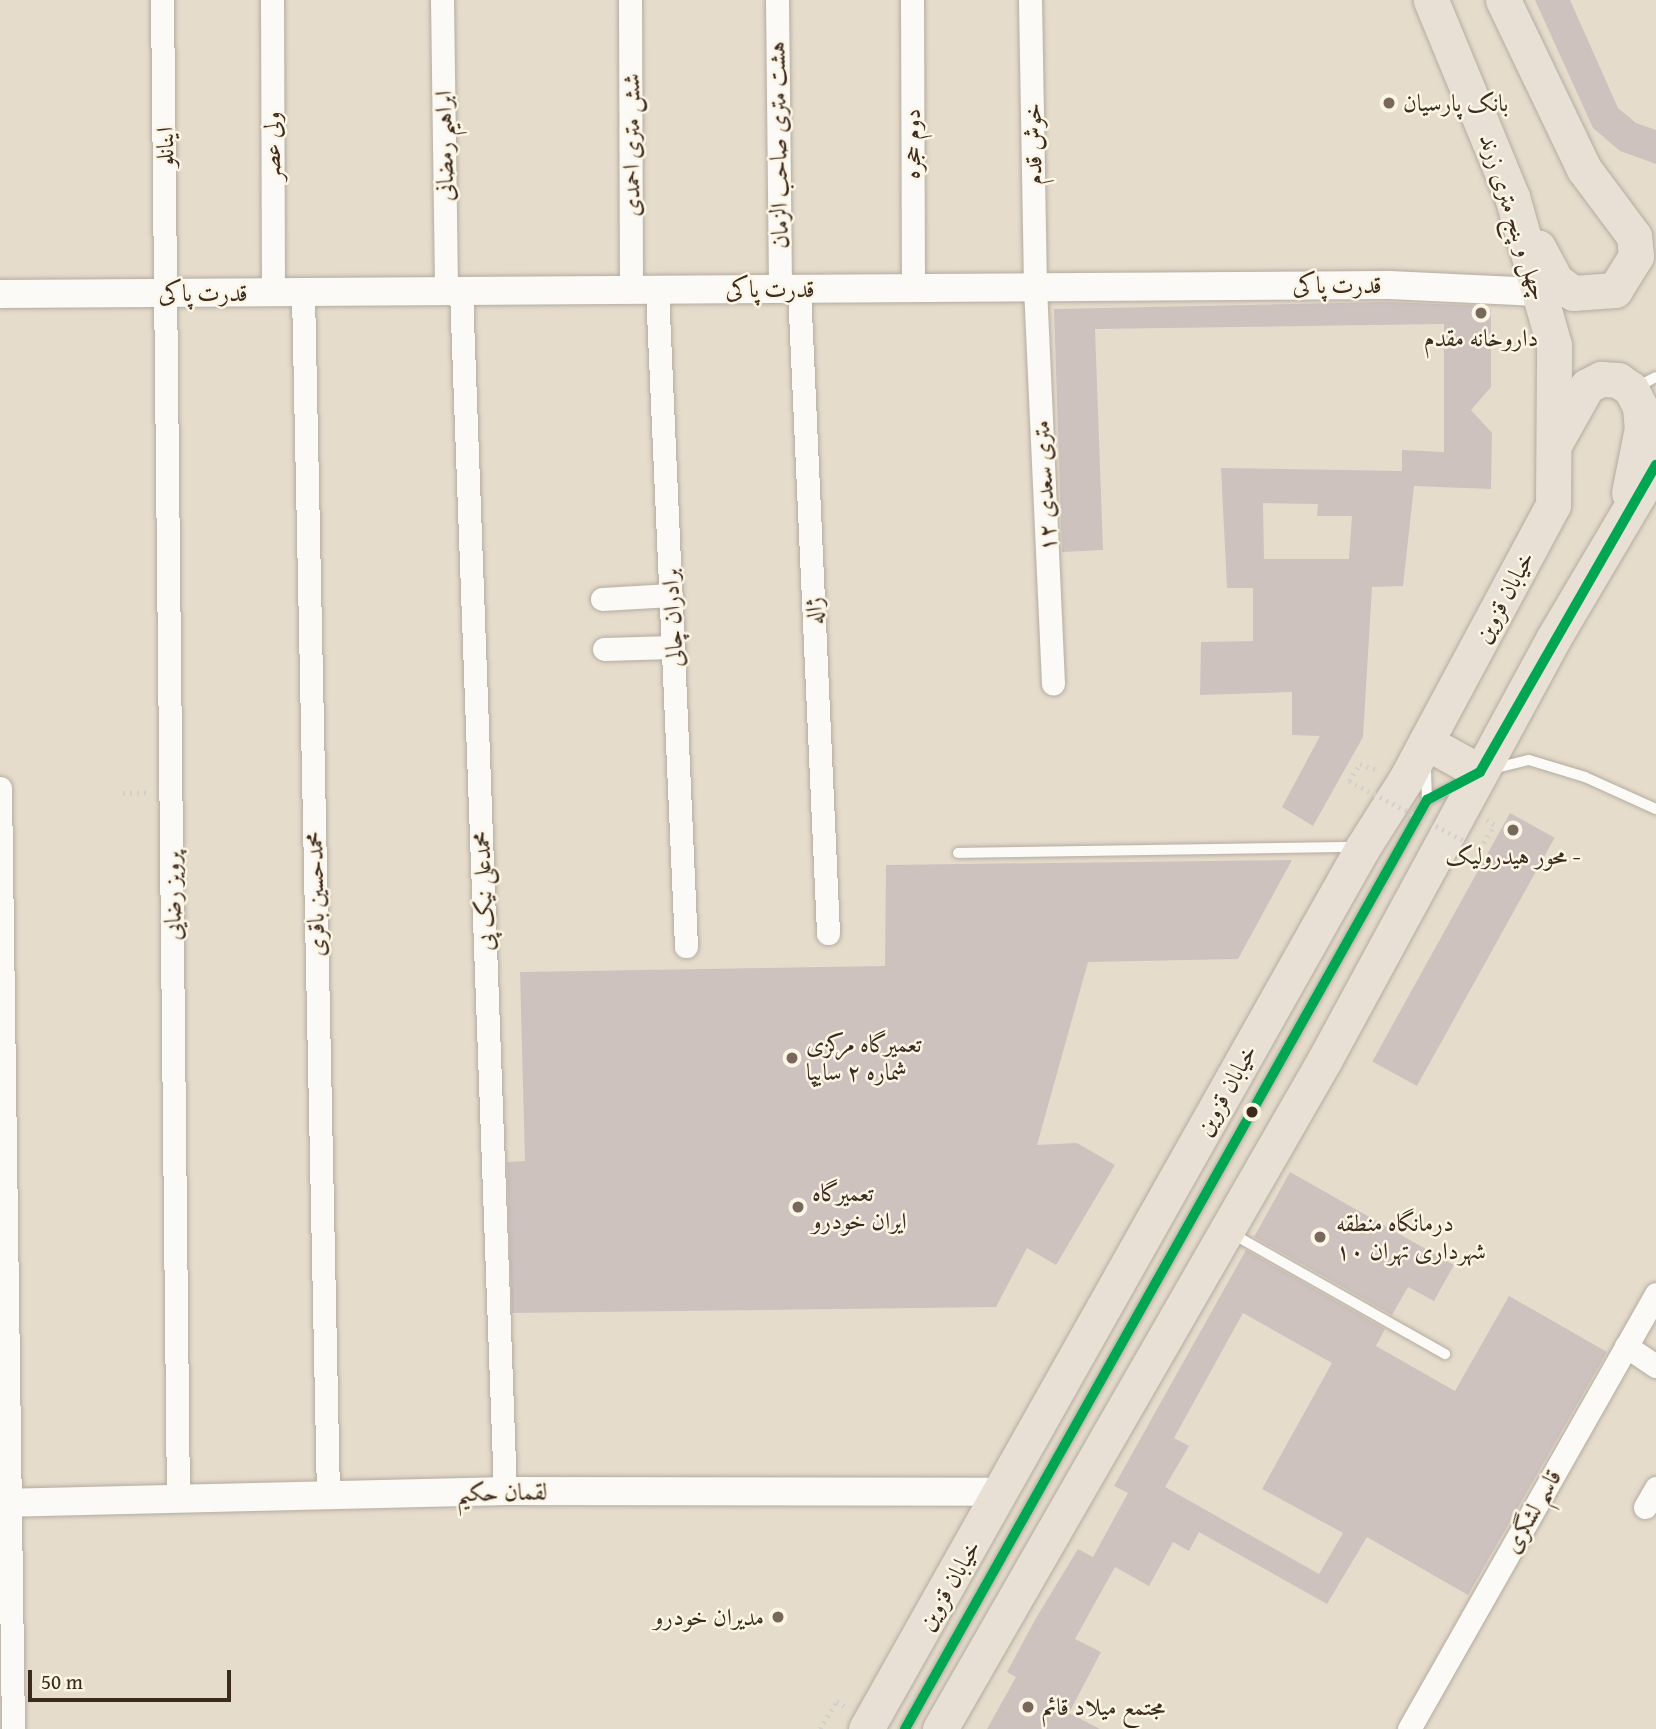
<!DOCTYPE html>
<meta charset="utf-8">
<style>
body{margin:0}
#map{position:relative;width:1656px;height:1729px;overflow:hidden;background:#e6dccc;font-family:"Gentium Book Plus",Amiri,serif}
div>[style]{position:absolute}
.building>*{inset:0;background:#cec2bf;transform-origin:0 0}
.path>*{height:4.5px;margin-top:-2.25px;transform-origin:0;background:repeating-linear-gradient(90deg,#d3d0cb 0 2px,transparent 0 7px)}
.roads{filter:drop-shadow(0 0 2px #b3aca0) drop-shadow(0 0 2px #b3aca0)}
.service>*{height:10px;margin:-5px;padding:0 5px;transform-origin:5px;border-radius:5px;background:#fbfaf7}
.minor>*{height:23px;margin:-11.5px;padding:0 11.5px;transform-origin:11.5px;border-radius:11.5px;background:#fbfaf7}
.tertiary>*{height:28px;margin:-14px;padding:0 14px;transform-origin:14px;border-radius:14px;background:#fbfaf7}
.primary>*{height:35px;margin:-17.5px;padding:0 17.5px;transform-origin:17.5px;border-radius:17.5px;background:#e8e0d4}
.path-bridge>*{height:4.5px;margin-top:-2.25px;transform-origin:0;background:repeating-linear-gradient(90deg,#d3d0cb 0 2px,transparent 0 7px)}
.bus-1>*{height:10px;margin:-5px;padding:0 5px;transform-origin:5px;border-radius:5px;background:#00a651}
.dots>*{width:19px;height:19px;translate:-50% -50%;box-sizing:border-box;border:4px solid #fcf5e5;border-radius:50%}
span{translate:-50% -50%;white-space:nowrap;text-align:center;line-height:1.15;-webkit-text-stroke:5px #fcf5e5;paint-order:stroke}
.poi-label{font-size:24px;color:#3b2a1e}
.left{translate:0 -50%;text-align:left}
.right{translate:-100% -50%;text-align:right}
.street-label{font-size:24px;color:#3b2a1e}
.scale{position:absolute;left:28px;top:1670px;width:203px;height:32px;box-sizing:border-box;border:4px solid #3b2a1e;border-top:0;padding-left:9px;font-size:21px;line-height:24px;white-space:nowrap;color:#3b2a1e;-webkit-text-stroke:5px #fcf5e5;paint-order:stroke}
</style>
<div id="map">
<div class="building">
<div style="clip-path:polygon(1535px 0,1570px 0,1618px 108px,1636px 123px,1656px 130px,1656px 164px,1620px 151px,1593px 128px)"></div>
<div style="clip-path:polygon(evenodd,1389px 302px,1487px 306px,1491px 310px,1491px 387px,1471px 410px,1492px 433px,1491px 489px,1414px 486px,1403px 586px,1372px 587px,1363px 737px,1313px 826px,1282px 807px,1320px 736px,1292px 735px,1292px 692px,1200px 695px,1201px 642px,1253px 641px,1253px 588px,1227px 588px,1221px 468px,1402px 471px,1402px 450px,1444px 452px,1444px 324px,1095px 329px,1103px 550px,1062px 552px,1054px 309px,1389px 302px,1263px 503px,1318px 504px,1317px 516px,1352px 516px,1349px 559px,1264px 559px,1263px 503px)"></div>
<div style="left:1510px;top:813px;width:51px;height:284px;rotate:29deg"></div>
<div style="clip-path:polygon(1292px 860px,1238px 959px,1088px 962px,1037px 1145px,1077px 1143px,1115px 1165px,1056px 1265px,1027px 1248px,996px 1307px,512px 1313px,507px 1162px,525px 1161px,520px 972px,885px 966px,886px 865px)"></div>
<div style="clip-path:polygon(1290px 1172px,1454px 1265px,1434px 1301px,1408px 1287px,1392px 1315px,1254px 1237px)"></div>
<div style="clip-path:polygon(evenodd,1246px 1250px,1385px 1329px,1376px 1346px,1455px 1391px,1509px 1296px,1607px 1352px,1468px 1595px,1367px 1537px,1327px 1604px,1199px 1532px,1189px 1551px,1173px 1542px,1149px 1586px,1115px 1567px,1075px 1639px,1101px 1652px,1069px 1713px,1100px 1729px,987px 1729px,1016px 1677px,1007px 1672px,1036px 1618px,1078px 1549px,1093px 1557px,1128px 1493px,1114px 1486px,1246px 1250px,1243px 1313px,1332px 1363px,1262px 1489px,1343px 1533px,1319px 1574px,1165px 1487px,1189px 1446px,1174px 1438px,1243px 1313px)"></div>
</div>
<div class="path">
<div style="left:1349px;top:781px;width:20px;rotate:-57deg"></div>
<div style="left:1360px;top:764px;width:18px;rotate:19deg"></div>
<div style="left:123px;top:793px;width:23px;rotate:-2deg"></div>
<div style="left:1480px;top:849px;width:28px;rotate:-60deg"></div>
<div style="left:1494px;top:825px;width:9px;rotate:-148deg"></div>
<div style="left:820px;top:1729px;width:33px;rotate:-59deg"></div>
<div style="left:837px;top:1701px;width:9px;rotate:36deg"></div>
</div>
<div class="roads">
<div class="service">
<div style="left:1637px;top:387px;width:21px;rotate:-28deg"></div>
<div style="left:1492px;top:769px;width:38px;rotate:-14deg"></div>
<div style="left:1529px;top:760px;width:59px;rotate:16.9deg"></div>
<div style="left:1585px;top:777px;width:78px;rotate:24.3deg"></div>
<div style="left:1427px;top:800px;width:42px;rotate:-26.6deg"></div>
<div style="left:958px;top:853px;width:396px;rotate:-0.9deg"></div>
<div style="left:1231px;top:1233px;width:246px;rotate:29.5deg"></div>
<div style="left:905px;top:1729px;width:1066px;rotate:-60.67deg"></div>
<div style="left:1427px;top:800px;width:34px;rotate:-92deg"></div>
</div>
<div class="minor">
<div style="left:162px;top:0;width:1499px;rotate:89.39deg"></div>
<div style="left:272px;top:0;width:293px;rotate:89.8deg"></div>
<div style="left:442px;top:0;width:291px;rotate:89.2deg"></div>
<div style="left:630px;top:0;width:290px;rotate:89.8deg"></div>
<div style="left:777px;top:0;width:289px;rotate:89.4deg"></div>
<div style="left:912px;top:0;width:288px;rotate:89.8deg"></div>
<div style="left:1030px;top:0;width:287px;rotate:89deg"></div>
<div style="left:1035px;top:287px;width:397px;rotate:87.4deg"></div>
<div style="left:799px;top:289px;width:645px;rotate:87.42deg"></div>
<div style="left:657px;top:290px;width:657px;rotate:87.47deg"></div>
<div style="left:461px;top:291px;width:1201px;rotate:87.9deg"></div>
<div style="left:303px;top:292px;width:1203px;rotate:88.81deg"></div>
<div style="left:602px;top:599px;width:69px;rotate:-3.3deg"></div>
<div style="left:604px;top:649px;width:69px;rotate:-1.7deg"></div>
<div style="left:0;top:788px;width:941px;rotate:89.21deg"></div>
<div style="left:1626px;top:1346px;width:36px;rotate:34deg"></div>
<div style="left:1645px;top:1507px;width:22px;rotate:-60deg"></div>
<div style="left:1409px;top:1729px;width:500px;rotate:-60.41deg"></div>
</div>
<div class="tertiary">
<div style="left:0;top:294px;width:1389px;rotate:-0.37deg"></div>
<div style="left:1389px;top:285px;width:150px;rotate:2.7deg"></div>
<div style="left:0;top:1503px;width:505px;rotate:-1.36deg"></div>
<div style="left:505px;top:1491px;width:498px;rotate:0.1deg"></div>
</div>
<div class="primary">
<div style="left:1503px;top:0;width:187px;rotate:64.4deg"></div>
<div style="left:1584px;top:169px;width:84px;rotate:53.3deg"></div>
<div style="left:1634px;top:236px;width:20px;rotate:84deg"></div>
<div style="left:1636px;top:256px;width:40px;rotate:122deg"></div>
<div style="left:1615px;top:290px;width:42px;rotate:175.9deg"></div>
<div style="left:1573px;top:293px;width:21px;rotate:-145deg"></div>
<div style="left:1556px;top:281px;width:38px;rotate:-118deg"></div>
<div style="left:1555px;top:443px;width:65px;rotate:-60.7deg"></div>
<div style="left:1587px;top:386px;width:16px;rotate:-27deg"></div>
<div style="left:1601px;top:379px;width:17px;rotate:3deg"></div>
<div style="left:1618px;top:380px;width:16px;rotate:35deg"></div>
<div style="left:1631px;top:389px;width:20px;rotate:63deg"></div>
<div style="left:1640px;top:407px;width:21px;rotate:85deg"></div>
<div style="left:1642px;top:428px;width:66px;rotate:101.3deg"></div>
<div style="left:1426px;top:742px;width:62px;rotate:29.1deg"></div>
<div style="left:866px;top:1729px;width:1012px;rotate:-60.6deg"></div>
<div style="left:1363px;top:847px;width:80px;rotate:-57.7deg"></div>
<div style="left:1406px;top:779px;width:311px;rotate:-61.8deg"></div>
<div style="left:1553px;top:505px;width:160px;rotate:-89.6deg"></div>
<div style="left:1554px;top:345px;width:154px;rotate:-105.8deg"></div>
<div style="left:1512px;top:197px;width:213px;rotate:-112.4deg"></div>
<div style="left:940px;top:1729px;width:771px;rotate:-60.11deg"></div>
<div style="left:1324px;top:1061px;width:480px;rotate:-61.5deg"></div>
<div style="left:1553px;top:639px;width:202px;rotate:-59.4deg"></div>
</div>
</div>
<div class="path-bridge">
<div style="left:1349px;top:781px;width:148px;rotate:27.4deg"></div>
</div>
<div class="bus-1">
<div style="left:905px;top:1729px;width:1066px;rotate:-60.67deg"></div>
<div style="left:1427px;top:800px;width:60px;rotate:-27.8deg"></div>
<div style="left:1480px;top:772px;width:354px;rotate:-60.2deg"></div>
</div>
<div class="dots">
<div style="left:1389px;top:103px;background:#77685b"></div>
<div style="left:1481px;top:313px;background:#77685b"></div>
<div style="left:1513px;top:830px;background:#77685b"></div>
<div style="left:792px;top:1058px;background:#77685b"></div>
<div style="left:1252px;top:1112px;background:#3b2a1e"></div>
<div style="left:798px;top:1207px;background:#77685b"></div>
<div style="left:1320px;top:1237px;background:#77685b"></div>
<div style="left:778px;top:1617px;background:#77685b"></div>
<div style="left:1028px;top:1707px;background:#77685b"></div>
</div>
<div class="poi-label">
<span class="left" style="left:1403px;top:103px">بانک پارسیان</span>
<span style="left:1481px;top:338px">داروخانه مقدم</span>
<span style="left:1513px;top:856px">محور هیدرولیک -</span>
<span class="left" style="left:806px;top:1058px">تعمیرگاه مرکزی<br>شماره ۲ سایپا</span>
<span class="left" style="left:812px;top:1207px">تعمیرگاه<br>ایران خودرو</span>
<span class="left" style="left:1336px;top:1237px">درمانگاه منطقه<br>۱۰ شهرداری تهران</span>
<span class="right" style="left:764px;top:1617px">مدیران خودرو</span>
<span class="left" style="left:1042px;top:1707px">مجتمع میلاد قائم</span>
</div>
<div class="street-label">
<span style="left:912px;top:144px;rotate:-90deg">دوم حجره</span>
<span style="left:1033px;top:144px;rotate:-91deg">خوش قدم</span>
<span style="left:631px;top:145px;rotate:-90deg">شش متری احمدی</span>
<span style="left:778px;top:145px;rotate:-91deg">هشت متری صاحب الزمان</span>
<span style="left:272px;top:146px;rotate:-90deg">ولی عصر</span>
<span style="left:444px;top:146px;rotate:-91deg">ابراهیم رمضانی</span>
<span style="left:165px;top:147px;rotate:-91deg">اینانلو</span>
<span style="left:1514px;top:217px;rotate:72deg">چهل و پنج متری زرند</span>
<span style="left:1337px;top:285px">قدرت پاکی</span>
<span style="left:770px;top:289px">قدرت پاکی</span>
<span style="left:203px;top:293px">قدرت پاکی</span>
<span style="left:1044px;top:486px;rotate:-93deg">۱۲ متری سعدی</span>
<span style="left:1504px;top:597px;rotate:-62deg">خیابان قزوین</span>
<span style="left:814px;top:611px;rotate:-93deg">ژاله</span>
<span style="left:672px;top:618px;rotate:-93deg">برادران چالی</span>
<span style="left:483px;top:891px;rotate:-92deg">محمدعلی نیک پی</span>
<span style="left:315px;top:894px;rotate:-91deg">محمدحسین باقری</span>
<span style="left:172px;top:896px;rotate:-91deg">پرویز رضایی</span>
<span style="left:1226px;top:1090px;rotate:-61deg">خیابان قزوین</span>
<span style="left:502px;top:1492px;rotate:-1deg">لقمان حکیم</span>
<span style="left:1532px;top:1511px;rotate:-60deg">قاسم لشگری</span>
<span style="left:949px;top:1585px;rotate:-60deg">خیابان قزوین</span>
</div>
<div class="scale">50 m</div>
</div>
